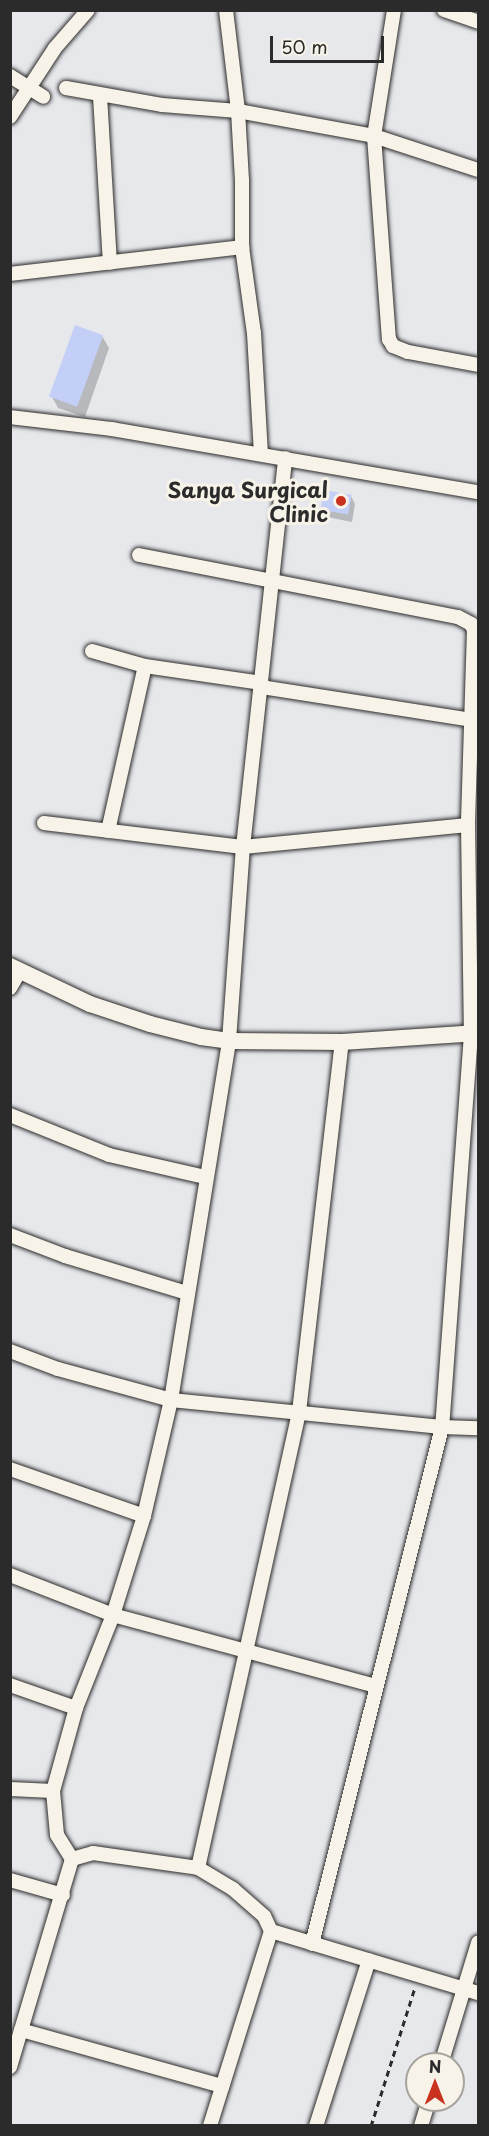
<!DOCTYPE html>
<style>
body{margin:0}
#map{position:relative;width:489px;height:2136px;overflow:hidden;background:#e7e8ec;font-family:"Playpen Sans",sans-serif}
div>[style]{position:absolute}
.shadow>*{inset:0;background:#0003}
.building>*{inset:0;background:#c3cff6;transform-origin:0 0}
.path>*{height:3px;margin-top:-1.5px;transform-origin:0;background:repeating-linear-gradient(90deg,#2b2b2b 0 6px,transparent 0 10.5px)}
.roads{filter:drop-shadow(0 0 2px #2b2b2b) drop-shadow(0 0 2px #2b2b2b)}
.minor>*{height:14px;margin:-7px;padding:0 7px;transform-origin:7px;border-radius:7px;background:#f7f3e8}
.tertiary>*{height:16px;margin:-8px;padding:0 8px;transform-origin:8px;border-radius:8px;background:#f7f3e8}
.dots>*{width:16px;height:16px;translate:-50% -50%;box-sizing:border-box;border:3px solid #f7f3e8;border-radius:50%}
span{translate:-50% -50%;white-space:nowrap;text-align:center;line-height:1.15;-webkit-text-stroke:6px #f7f3e8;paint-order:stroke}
.poi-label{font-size:21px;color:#2b2b2b;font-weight:700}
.right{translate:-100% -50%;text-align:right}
.frame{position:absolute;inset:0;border:12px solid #2b2b2b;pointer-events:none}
.north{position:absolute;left:405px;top:2052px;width:60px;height:60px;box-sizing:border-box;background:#f7f3e8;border:2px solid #a5a39c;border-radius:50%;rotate:0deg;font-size:16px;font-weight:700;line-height:24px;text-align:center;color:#2b2b2b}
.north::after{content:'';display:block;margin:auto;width:21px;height:27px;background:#c8321e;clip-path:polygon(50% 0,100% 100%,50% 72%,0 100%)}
.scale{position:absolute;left:270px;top:36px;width:114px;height:27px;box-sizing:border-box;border:3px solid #2b2b2b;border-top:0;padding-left:8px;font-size:18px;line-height:21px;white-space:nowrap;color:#2b2b2b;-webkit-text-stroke:4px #f7f3e8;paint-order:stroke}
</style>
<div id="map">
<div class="shadow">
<div style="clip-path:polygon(102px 336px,109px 348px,85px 417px,58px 408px,52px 397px)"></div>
<div style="clip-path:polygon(351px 496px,355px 504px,352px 522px,327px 517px,322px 510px)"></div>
</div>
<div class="building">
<div style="left:75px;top:325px;width:30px;height:76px;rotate:20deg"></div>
<div style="left:324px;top:490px;width:28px;height:20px;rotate:10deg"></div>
</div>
<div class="path">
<div style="left:371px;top:2126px;width:146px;rotate:-72.4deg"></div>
</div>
<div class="roads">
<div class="minor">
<div style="left:226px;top:10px;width:102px;rotate:83.2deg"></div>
<div style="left:238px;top:111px;width:69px;rotate:86.7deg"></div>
<div style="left:242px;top:180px;width:67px;rotate:90deg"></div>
<div style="left:242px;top:247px;width:87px;rotate:82.1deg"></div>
<div style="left:254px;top:333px;width:121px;rotate:86.7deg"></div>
<div style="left:394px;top:10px;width:128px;rotate:99deg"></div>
<div style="left:374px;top:136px;width:204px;rotate:85.8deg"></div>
<div style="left:389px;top:339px;width:8px;rotate:60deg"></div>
<div style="left:393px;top:346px;width:16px;rotate:22deg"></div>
<div style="left:408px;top:352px;width:71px;rotate:10.5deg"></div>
<div style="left:444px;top:10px;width:36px;rotate:19deg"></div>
<div style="left:10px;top:76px;width:39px;rotate:32deg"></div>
<div style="left:66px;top:88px;width:97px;rotate:10deg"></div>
<div style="left:162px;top:105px;width:76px;rotate:4.5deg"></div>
<div style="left:238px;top:111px;width:138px;rotate:10.4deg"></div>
<div style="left:374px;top:136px;width:109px;rotate:18.1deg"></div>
<div style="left:100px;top:96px;width:167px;rotate:86.6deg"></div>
<div style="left:10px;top:117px;width:82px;rotate:-56.9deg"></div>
<div style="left:55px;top:48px;width:50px;rotate:-49deg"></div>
<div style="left:10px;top:274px;width:234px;rotate:-6.6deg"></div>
<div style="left:10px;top:417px;width:103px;rotate:6.7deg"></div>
<div style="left:112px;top:429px;width:371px;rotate:9.8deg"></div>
<div style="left:139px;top:555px;width:325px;rotate:11deg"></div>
<div style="left:458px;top:617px;width:15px;rotate:28deg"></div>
<div style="left:471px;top:624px;width:7px;rotate:63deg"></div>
<div style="left:474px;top:630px;width:195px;rotate:91.8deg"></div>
<div style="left:468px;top:825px;width:209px;rotate:89.2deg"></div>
<div style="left:471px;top:1034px;width:394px;rotate:94.2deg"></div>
<div style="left:442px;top:1427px;width:533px;rotate:104.11deg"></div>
<div style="left:92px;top:651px;width:55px;rotate:15.8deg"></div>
<div style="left:145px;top:666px;width:118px;rotate:8.3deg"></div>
<div style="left:261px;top:687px;width:214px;rotate:8.9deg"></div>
<div style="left:44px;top:823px;width:200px;rotate:6.9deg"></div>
<div style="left:243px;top:847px;width:226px;rotate:-5.6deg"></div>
<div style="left:108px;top:831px;width:169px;rotate:-77.4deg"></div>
<div style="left:10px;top:988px;width:20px;rotate:-60deg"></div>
<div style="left:10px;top:1115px;width:107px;rotate:22deg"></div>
<div style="left:109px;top:1155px;width:98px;rotate:12.9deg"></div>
<div style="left:10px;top:1235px;width:59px;rotate:20.9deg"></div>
<div style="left:65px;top:1256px;width:127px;rotate:16.9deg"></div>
<div style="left:10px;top:1351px;width:51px;rotate:20.6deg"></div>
<div style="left:58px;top:1369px;width:117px;rotate:15.3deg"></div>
<div style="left:171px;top:1400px;width:272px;rotate:5.7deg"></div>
<div style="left:442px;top:1427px;width:36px;rotate:2deg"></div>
<div style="left:10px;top:1469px;width:142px;rotate:19.3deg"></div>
<div style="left:10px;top:1575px;width:110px;rotate:21.2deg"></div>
<div style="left:113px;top:1615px;width:272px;rotate:15.1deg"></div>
<div style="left:10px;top:1685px;width:70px;rotate:19.2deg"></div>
<div style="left:76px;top:1708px;width:100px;rotate:-68.3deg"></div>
<div style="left:113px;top:1615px;width:104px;rotate:-72.6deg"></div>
<div style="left:144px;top:1516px;width:119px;rotate:-76.9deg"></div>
<div style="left:171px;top:1400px;width:364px;rotate:-80.8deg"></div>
<div style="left:229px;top:1041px;width:195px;rotate:-85.9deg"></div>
<div style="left:243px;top:847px;width:391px;rotate:-83.8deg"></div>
<div style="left:10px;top:1789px;width:43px;rotate:2.7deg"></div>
<div style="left:53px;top:1791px;width:86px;rotate:-74.5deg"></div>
<div style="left:72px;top:1859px;width:22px;rotate:-16deg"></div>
<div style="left:93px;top:1853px;width:106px;rotate:8.1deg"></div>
<div style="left:198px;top:1868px;width:41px;rotate:31deg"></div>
<div style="left:233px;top:1889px;width:41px;rotate:41.1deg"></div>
<div style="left:264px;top:1916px;width:17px;rotate:65deg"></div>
<div style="left:271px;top:1931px;width:204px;rotate:107.4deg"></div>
<div style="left:198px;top:1868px;width:467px;rotate:-77.5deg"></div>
<div style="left:299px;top:1412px;width:372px;rotate:-83.4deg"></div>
<div style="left:10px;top:1880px;width:55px;rotate:15.8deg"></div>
<div style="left:271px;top:1931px;width:216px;rotate:16.7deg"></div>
<div style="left:21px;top:2030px;width:209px;rotate:15.6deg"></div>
<div style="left:441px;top:2064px;width:127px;rotate:-73deg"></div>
<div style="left:10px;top:2067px;width:217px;rotate:-73.4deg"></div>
<div style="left:72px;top:1859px;width:28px;rotate:-122deg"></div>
<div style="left:57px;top:1835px;width:44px;rotate:-95.2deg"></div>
<div style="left:316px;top:2126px;width:174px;rotate:-72.3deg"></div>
<div style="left:421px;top:2126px;width:27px;rotate:-73deg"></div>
</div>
<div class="tertiary">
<div style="left:10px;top:966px;width:89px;rotate:25.4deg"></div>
<div style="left:90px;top:1004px;width:63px;rotate:18.4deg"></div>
<div style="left:150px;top:1024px;width:53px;rotate:14.3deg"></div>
<div style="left:201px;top:1037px;width:28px;rotate:8deg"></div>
<div style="left:229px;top:1041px;width:113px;rotate:0.5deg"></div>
<div style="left:342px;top:1042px;width:136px;rotate:-3.8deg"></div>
</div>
</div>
<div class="dots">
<div style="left:341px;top:501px;background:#c8321e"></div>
</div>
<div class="poi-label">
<span class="right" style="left:328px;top:501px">Sanya Surgical<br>Clinic</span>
</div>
<div class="frame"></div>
<div class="north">N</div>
<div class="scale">50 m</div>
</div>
